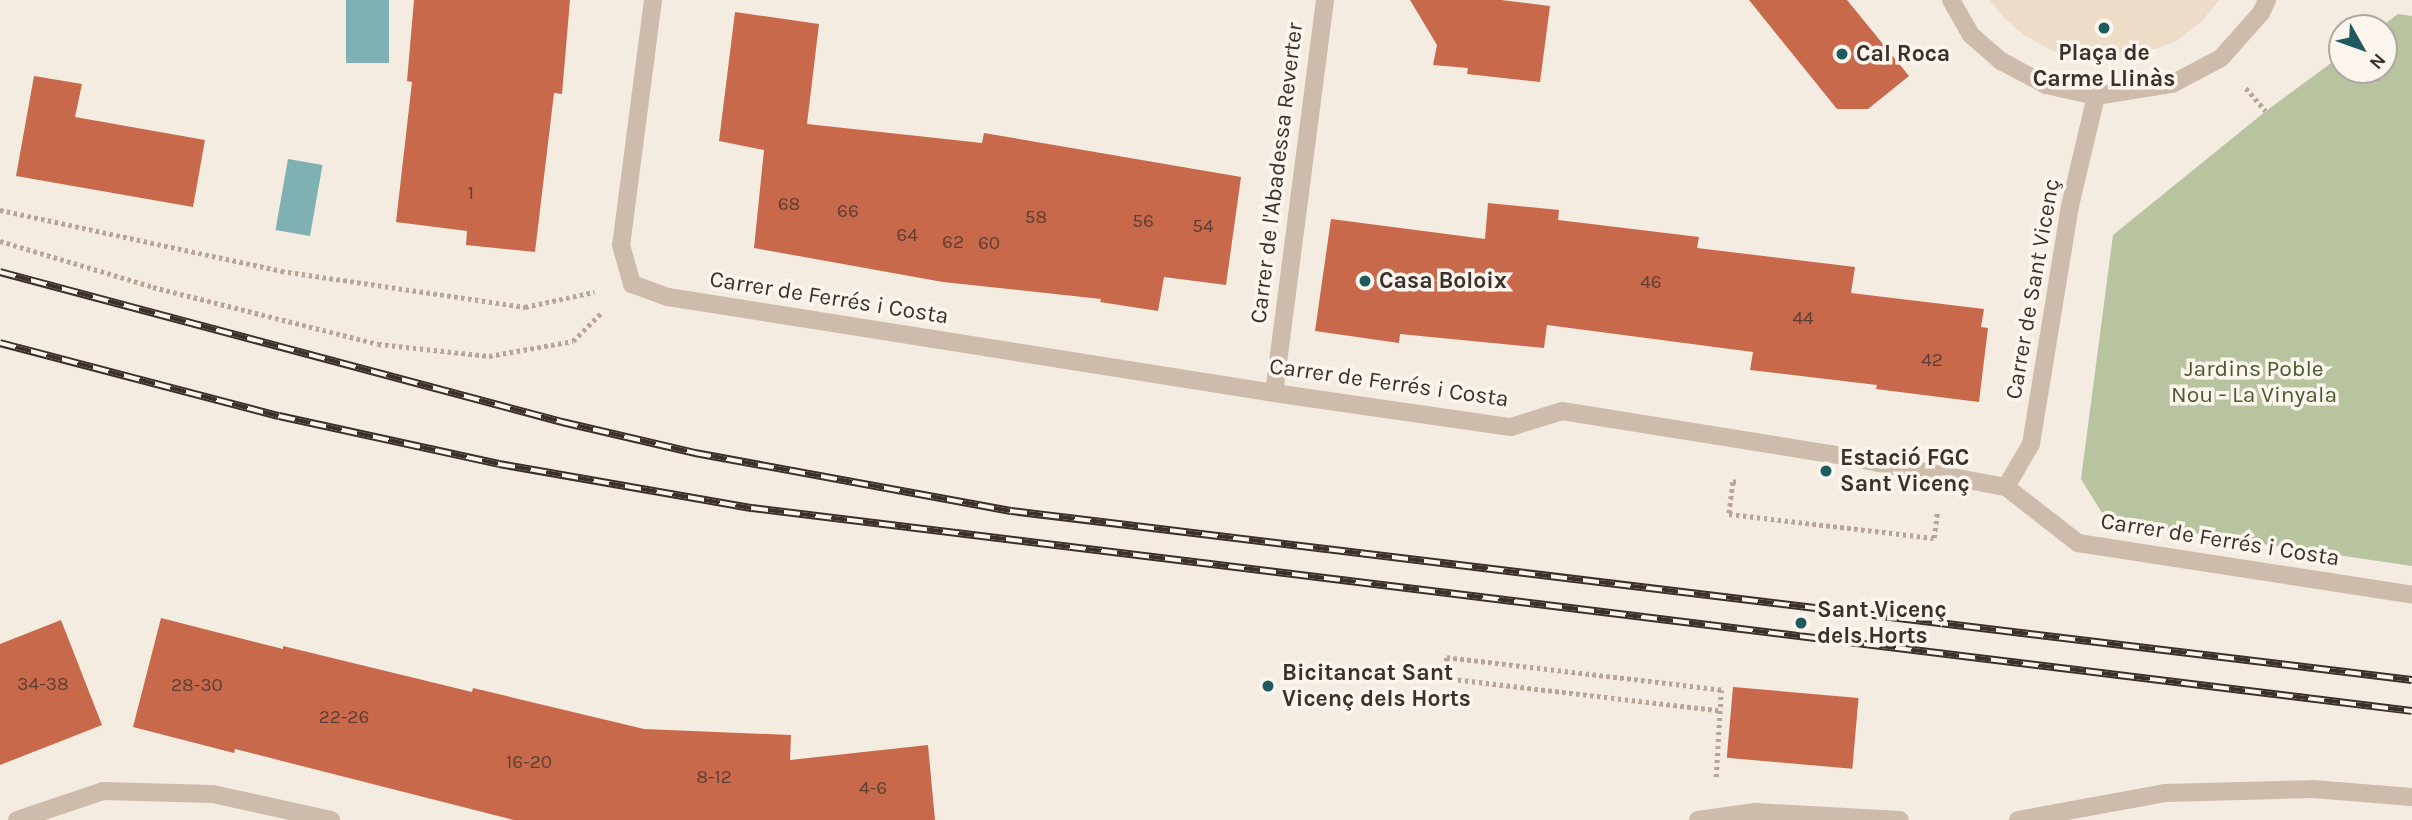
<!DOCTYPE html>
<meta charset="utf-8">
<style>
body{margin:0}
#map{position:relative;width:2412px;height:820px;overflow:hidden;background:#f4ebe1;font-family:Karla,sans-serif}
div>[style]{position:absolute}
.green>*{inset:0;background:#b8c4a0}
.plaza>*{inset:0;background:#ecdcc8}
.water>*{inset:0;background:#7fb0b2;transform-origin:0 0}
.building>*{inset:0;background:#c8694b;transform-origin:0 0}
.path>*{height:4.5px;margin-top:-2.25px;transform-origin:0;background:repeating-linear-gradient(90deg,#b9a596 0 3.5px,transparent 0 7px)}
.minor>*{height:18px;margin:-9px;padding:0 9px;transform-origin:9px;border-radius:9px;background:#cdbbac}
.rail>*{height:8px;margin-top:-4px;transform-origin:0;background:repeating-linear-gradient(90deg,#fbf5ee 0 16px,#3b302b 0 32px);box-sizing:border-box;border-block:2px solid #3b302b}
.dots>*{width:19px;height:19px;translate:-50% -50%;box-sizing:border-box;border:4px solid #fbf5ee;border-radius:50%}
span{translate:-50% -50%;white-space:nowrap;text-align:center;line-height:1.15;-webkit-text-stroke:7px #fbf5ee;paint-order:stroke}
.number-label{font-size:19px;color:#5e3e33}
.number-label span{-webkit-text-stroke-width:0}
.poi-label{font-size:23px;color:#3b302b;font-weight:700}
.left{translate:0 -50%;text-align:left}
.street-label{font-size:23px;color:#3b302b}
.park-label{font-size:23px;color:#4a5a2e}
.north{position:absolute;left:2328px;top:14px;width:70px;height:70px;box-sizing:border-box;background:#fbf5ee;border:2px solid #aea6a0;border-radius:50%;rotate:130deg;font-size:19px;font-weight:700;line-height:28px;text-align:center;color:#3b302b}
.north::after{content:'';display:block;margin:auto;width:24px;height:32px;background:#1f5a5e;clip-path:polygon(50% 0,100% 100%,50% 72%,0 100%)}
</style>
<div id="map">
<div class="green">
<div style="clip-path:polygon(2398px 14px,2412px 16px,2412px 566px,2107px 521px,2081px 479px,2113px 235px,2266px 111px,2342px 55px,2342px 70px,2384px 70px,2384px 28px,2379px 28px)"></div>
</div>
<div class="plaza">
<div style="clip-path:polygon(1990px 0,2219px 0,2201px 22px,2176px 41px,2135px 57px,2112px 59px,2076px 57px,2051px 50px,2024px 35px,2004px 18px)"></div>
</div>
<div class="water">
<div style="left:346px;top:0;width:43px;height:63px"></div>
<div style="left:288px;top:159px;width:35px;height:72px;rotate:10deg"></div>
</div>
<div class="building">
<div style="clip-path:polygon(414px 0,570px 0,562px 94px,554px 93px,535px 252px,466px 245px,467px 231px,396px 222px,412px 82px,407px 81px)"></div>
<div style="clip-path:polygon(1410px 0,1501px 0,1550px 6px,1540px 82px,1467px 74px,1468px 68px,1433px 65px,1437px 45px)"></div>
<div style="clip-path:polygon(1749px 0,1847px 0,1909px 76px,1868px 109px,1837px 109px)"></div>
<div style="clip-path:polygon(735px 12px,819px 24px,807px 124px,982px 143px,984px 133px,1241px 177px,1226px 285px,1164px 277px,1158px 311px,1100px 302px,1101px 299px,943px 282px,754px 248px,764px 150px,719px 141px)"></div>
<div style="clip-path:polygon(34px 76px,82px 84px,75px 117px,205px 140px,193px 207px,16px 176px)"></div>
<div style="clip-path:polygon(1488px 203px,1559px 210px,1558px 220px,1699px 237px,1697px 248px,1855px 267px,1851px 293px,1984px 309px,1981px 327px,1988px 328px,1979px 402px,1876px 389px,1877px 385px,1750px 370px,1753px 352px,1547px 325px,1544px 348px,1400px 334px,1399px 343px,1315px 331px,1331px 219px,1485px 239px)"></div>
<div style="clip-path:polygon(161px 618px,283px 649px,283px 646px,472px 692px,473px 688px,644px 729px,791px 735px,790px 760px,928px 745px,935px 820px,514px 820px,235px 749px,234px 753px,133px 727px)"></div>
<div style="clip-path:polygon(61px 620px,102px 725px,0 765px,0 644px)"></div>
<div style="left:1733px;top:687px;width:126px;height:71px;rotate:5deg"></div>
</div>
<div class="path">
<div style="left:2246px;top:88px;width:30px;rotate:49deg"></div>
<div style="left:0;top:210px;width:288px;rotate:12.2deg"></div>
<div style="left:281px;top:271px;width:247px;rotate:8.4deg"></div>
<div style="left:525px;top:307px;width:71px;rotate:-12.3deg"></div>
<div style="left:0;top:241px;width:160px;rotate:16.7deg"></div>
<div style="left:153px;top:287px;width:232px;rotate:14.2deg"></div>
<div style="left:378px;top:344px;width:112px;rotate:6.2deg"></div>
<div style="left:489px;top:356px;width:85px;rotate:-10.1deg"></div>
<div style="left:573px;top:341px;width:42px;rotate:-45deg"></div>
<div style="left:1736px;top:482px;width:3px;rotate:180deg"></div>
<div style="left:1733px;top:482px;width:32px;rotate:97deg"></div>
<div style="left:1729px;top:514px;width:206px;rotate:6.7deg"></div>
<div style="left:1934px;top:538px;width:25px;rotate:-83deg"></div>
<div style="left:1716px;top:777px;width:87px;rotate:-86.7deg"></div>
<div style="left:1721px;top:690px;width:276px;rotate:-173.3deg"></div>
<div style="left:1447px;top:658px;width:20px;rotate:99deg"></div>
<div style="left:1444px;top:678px;width:276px;rotate:6.7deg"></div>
</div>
<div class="minor">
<div style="left:653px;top:0;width:247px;rotate:97.4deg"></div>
<div style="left:621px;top:245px;width:41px;rotate:74.2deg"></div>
<div style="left:632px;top:284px;width:38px;rotate:20deg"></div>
<div style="left:668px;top:297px;width:614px;rotate:9deg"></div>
<div style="left:1274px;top:393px;width:239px;rotate:8.2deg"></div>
<div style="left:1511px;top:427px;width:53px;rotate:-17.4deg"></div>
<div style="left:1562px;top:411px;width:272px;rotate:9.1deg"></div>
<div style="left:1831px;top:454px;width:178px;rotate:10.7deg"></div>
<div style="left:2006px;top:487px;width:91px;rotate:37.9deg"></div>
<div style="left:2078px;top:543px;width:338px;rotate:8.8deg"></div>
<div style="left:1951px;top:0;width:40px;rotate:60.3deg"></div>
<div style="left:1971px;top:35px;width:40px;rotate:41deg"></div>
<div style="left:2001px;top:61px;width:51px;rotate:28.1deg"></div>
<div style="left:2046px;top:85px;width:51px;rotate:12.4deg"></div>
<div style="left:2096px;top:96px;width:77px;rotate:-9deg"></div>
<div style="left:2172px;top:84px;width:55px;rotate:-28deg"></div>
<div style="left:2221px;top:58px;width:60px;rotate:-48.4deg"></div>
<div style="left:2261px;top:13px;width:14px;rotate:-65deg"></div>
<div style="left:1274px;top:393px;width:396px;rotate:-82.6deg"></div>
<div style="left:2006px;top:487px;width:50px;rotate:-59.8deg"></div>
<div style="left:2031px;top:444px;width:241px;rotate:-80.7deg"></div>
<div style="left:2070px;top:206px;width:113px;rotate:-76.7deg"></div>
<div style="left:17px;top:820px;width:91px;rotate:-18.6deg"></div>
<div style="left:103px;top:791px;width:110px;rotate:1.6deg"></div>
<div style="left:213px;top:794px;width:121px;rotate:12.4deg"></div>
<div style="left:1698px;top:820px;width:58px;rotate:-8deg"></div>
<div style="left:1755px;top:812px;width:145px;rotate:3.2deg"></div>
<div style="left:2018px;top:820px;width:149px;rotate:-10.4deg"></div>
<div style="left:2165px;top:793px;width:148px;rotate:-1.5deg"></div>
<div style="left:2313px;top:789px;width:99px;rotate:4.6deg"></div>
</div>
<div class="rail">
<div style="left:0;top:272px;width:582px;rotate:14.94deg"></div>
<div style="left:562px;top:422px;width:137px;rotate:13.1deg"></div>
<div style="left:695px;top:453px;width:321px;rotate:10.4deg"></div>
<div style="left:1011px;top:511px;width:1411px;rotate:6.88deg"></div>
<div style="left:0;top:343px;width:288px;rotate:14.7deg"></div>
<div style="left:279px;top:416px;width:225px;rotate:12.3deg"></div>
<div style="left:499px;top:464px;width:257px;rotate:9.9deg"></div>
<div style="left:752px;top:508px;width:1672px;rotate:6.97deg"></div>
</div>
<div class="dots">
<div style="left:2104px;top:28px;background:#1f5a5e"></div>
<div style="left:1842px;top:54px;background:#1f5a5e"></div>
<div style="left:1365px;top:281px;background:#1f5a5e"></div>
<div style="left:1826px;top:471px;background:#1f5a5e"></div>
<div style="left:1801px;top:623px;background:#1f5a5e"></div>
<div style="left:1268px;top:686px;background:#1f5a5e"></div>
</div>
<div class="number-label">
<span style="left:471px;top:194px">1</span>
<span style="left:789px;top:205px">68</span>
<span style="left:848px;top:212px">66</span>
<span style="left:1036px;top:218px">58</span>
<span style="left:1143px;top:222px">56</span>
<span style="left:1203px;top:227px">54</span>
<span style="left:907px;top:236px">64</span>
<span style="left:953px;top:243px">62</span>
<span style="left:989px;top:244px">60</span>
<span style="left:1651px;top:283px">46</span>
<span style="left:1803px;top:319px">44</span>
<span style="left:1932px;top:361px">42</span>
<span style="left:43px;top:685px">34-38</span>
<span style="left:197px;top:686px">28-30</span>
<span style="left:344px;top:718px">22-26</span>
<span style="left:529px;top:763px">16-20</span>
<span style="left:714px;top:778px">8-12</span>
<span style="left:873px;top:789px">4-6</span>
</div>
<div class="poi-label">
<span style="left:2104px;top:66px">Plaça de<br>Carme Llinàs</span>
<span class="left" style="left:1856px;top:54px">Cal Roca</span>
<span class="left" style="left:1379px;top:281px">Casa Boloix</span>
<span class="left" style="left:1840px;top:471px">Estació FGC<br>Sant Vicenç</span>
<span class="left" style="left:1817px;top:623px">Sant Vicenç<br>dels Horts</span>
<span class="left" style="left:1282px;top:686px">Bicitancat Sant<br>Vicenç dels Horts</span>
</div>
<div class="street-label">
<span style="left:1277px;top:173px;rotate:-83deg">Carrer de l'Abadessa Reverter</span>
<span style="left:2033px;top:289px;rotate:-80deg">Carrer de Sant Vicenç</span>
<span style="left:829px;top:298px;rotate:9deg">Carrer de Ferrés i Costa</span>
<span style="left:1389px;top:383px;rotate:8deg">Carrer de Ferrés i Costa</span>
<span style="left:2220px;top:540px;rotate:9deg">Carrer de Ferrés i Costa</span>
</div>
<div class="park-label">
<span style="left:2254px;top:382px">Jardins Poble<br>Nou - La Vinyala</span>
</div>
<div class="north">N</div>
</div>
